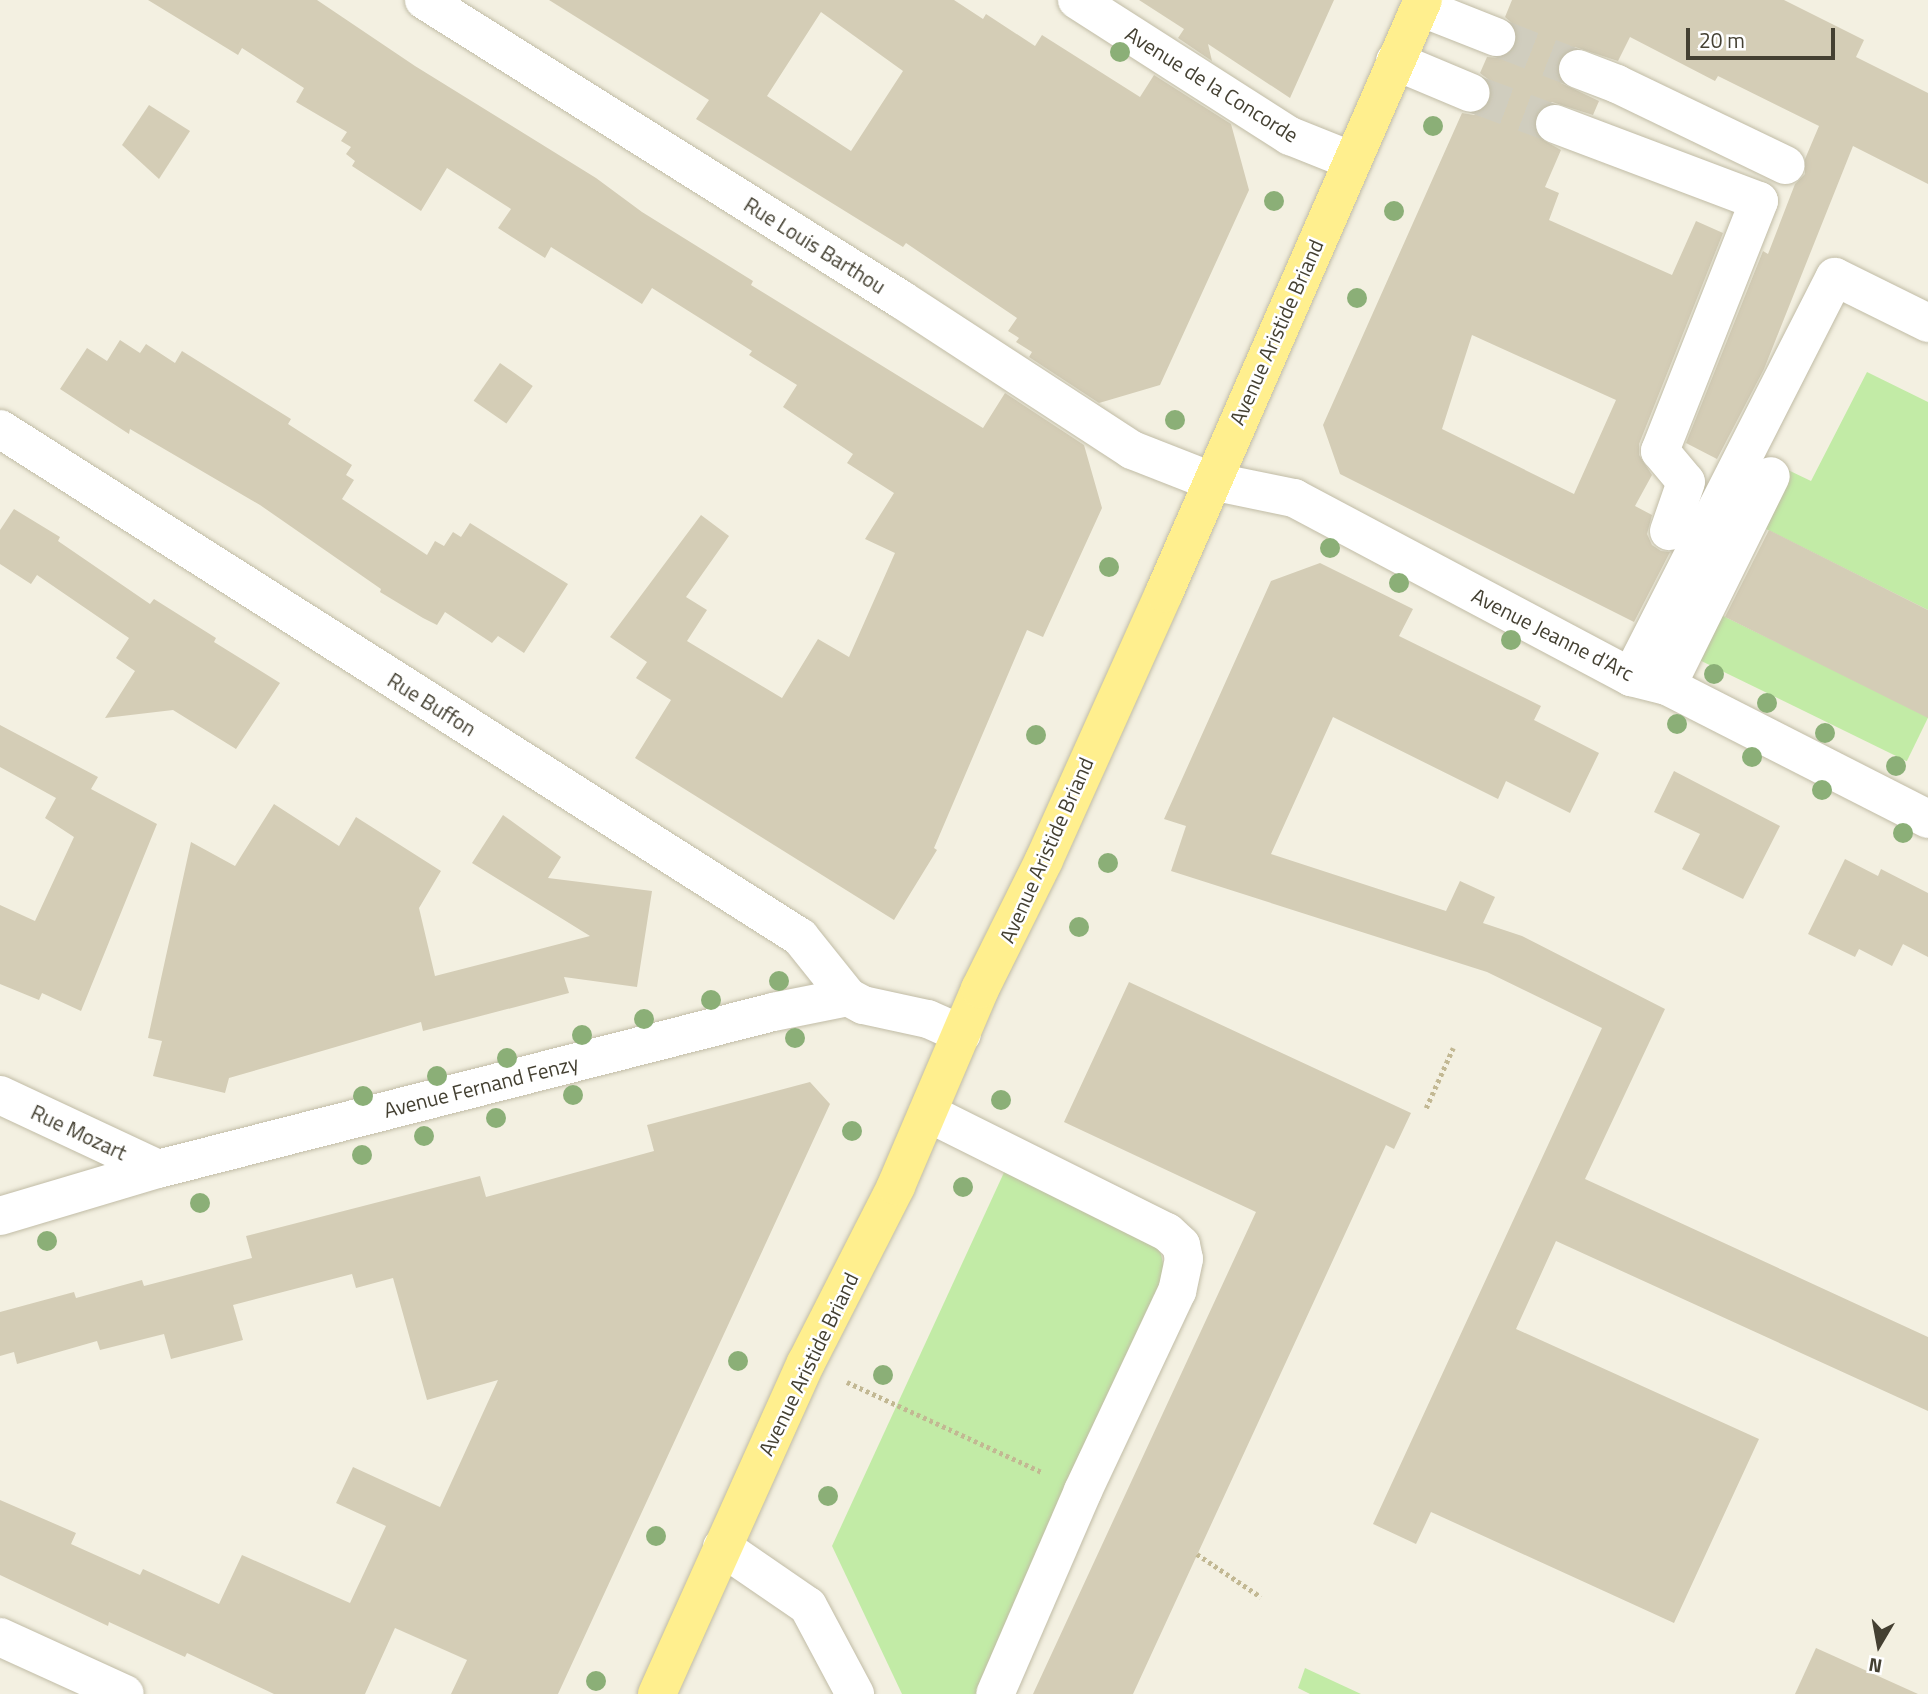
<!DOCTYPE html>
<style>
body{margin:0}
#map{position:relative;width:1928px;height:1694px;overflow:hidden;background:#f3f0e1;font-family:"Titillium Web",sans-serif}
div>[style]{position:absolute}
.green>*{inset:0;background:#c2eba6;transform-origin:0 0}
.building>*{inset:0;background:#d4cdb6;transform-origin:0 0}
.minor-tunnel>*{height:38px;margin-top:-19px;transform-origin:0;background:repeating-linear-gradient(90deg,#d0cdbe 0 38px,transparent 0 57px)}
.path>*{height:4.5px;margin-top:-2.25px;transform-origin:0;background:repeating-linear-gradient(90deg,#c2b893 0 3.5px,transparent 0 7px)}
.roads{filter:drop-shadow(0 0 2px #c1bca6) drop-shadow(0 0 2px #c1bca6)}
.minor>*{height:38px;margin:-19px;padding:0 19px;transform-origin:19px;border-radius:19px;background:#fff}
.major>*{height:38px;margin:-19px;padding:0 19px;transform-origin:19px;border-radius:19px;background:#ffef8e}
.trees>*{width:20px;height:20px;margin:-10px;border-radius:50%;background:#8baf77}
span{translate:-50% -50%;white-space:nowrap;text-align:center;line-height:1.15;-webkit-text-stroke:5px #fff;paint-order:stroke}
.street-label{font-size:21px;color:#444032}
.north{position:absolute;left:1844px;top:1610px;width:70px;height:70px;-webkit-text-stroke:5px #fff;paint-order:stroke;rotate:190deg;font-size:19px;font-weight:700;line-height:28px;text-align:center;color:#444032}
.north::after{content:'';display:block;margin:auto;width:24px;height:32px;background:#444032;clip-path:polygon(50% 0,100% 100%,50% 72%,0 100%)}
.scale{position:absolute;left:1686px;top:28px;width:149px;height:32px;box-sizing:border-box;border:4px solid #444032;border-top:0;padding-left:9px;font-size:21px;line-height:24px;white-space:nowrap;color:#444032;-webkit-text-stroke:5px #fff;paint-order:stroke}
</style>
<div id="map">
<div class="green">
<div style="clip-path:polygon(1867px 372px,1928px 402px,1928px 610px,1758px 525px,1788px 470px,1811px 481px)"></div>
<div style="left:1713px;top:611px;width:240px;height:50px;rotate:26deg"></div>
<div style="clip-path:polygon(1007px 1166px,1153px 1240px,1161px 1254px,1165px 1273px,977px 1694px,902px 1694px,832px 1546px)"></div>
<div style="clip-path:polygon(1305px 1668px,1361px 1694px,1310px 1694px,1298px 1688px)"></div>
</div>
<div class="building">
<div style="clip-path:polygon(148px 0,317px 0,415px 66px,596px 178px,642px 212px,753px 281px,751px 285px,983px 428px,1005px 393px,1084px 445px,1102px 508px,1043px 637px,1027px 630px,934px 848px,937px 850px,894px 920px,635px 758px,671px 700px,636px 678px,647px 662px,610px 637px,701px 515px,729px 536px,686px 597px,707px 610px,687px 641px,782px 698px,818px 639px,849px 657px,895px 553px,865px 539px,894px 493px,847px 463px,853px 454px,783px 407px,797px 385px,749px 355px,752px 351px,652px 288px,642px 304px,551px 247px,545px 258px,498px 228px,511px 209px,447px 168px,421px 211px,352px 166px,355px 161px,346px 154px,351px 147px,341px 141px,347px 132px,296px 102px,304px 88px,242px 48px,238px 55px)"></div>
<div style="clip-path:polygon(evenodd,549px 0,954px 0,983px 19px,986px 14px,1035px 46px,1042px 35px,1140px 97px,1154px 75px,1231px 124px,1249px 190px,1160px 385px,1099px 403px,1029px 357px,1032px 352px,1016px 342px,1019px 338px,1008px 331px,1017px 318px,906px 243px,903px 247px,696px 119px,709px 100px,549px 0,821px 12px,903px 71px,851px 151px,767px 96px,821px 12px)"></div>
<div style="clip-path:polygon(1139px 0,1334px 0,1290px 98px,1208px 44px,1212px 61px,1178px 38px,1184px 29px)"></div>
<div style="clip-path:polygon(evenodd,1512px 0,1784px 0,1864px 40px,1856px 57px,1928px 93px,1928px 184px,1853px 146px,1764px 369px,1717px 459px,1686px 443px,1763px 251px,1768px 254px,1795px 184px,1805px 174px,1805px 159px,1819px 126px,1718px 76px,1715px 81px,1630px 37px,1618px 61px,1575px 47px,1565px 52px,1558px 61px,1557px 73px,1561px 83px,1599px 101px,1593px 115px,1552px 102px,1542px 107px,1535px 116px,1533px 127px,1538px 137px,1561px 150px,1545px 187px,1559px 193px,1549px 220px,1672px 275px,1696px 221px,1723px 233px,1639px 444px,1639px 455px,1652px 475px,1635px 506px,1652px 515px,1647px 534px,1652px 545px,1661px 551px,1670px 552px,1634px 622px,1340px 474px,1323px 425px,1462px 113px,1474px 115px,1485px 110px,1491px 102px,1493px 90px,1489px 80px,1480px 73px,1487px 57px,1500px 58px,1509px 54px,1516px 46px,1517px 33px,1513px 24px,1505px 17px,1512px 0,1472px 335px,1616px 400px,1574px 494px,1442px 429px,1472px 335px)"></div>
<div style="clip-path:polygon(149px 105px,190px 131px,159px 179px,122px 145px)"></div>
<div style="clip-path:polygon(120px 340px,140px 353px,146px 344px,175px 363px,182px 351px,291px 419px,288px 424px,352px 465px,346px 475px,354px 480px,342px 499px,427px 555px,435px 541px,444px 546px,453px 532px,461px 537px,470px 523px,568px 584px,524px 653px,498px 636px,492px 643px,445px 612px,437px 625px,423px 618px,380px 592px,381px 589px,260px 505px,130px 429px,129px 434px,60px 389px,87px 348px,107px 361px)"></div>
<div style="left:500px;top:363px;width:40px;height:46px;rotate:35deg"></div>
<div style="clip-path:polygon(14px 509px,60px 537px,58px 541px,150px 604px,154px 599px,216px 638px,214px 642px,280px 683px,236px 749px,173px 710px,105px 718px,135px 671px,116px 658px,129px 638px,37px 575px,31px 584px,0 564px,0 530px)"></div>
<div style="clip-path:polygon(1769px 530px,1928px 610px,1928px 718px,1725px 617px)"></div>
<div style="clip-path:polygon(1320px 563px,1413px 609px,1399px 636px,1541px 706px,1534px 720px,1599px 753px,1570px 813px,1506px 781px,1498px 799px,1333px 717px,1271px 854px,1446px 911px,1460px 881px,1495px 897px,1483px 923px,1522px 936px,1665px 1009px,1585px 1179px,1928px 1337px,1928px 1411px,1556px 1241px,1516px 1329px,1759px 1439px,1674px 1623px,1431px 1512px,1416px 1544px,1373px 1524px,1602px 1028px,1487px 972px,1171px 871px,1186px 826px,1164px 819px,1271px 581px)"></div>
<div style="clip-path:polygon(0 725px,98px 777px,91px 789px,157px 824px,81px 1011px,42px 993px,39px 1000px,0 984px,0 905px,35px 921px,74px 837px,45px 818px,56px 798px,0 767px)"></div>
<div style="clip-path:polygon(1674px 771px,1780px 826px,1743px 899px,1682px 869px,1700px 834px,1654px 812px)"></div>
<div style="clip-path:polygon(274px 804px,339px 846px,356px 817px,441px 871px,419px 908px,435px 976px,590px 936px,472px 863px,503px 815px,561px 857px,548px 878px,652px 891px,637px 987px,564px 977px,569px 993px,423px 1031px,421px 1022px,298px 1058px,229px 1078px,225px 1093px,153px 1076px,162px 1041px,148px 1038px,191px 842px,235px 866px)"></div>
<div style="clip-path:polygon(1845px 859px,1878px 876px,1881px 869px,1928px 893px,1928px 957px,1903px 944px,1892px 966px,1859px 949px,1855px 957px,1808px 934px)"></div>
<div style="clip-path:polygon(1129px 982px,1411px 1113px,1394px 1149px,1386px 1145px,1133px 1694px,1033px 1694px,1256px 1212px,1064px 1122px)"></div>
<div style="clip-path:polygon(810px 1082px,830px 1104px,558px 1694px,451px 1694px,467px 1660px,395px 1628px,365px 1694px,274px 1694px,187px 1653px,185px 1657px,109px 1622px,108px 1626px,0 1575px,0 1500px,76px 1533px,71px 1544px,140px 1575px,143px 1569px,219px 1604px,242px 1555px,350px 1603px,386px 1526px,336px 1503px,353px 1467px,440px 1507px,498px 1380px,427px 1400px,393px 1278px,356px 1288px,352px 1274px,233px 1305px,243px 1340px,171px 1359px,164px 1334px,100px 1350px,97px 1341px,17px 1364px,14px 1352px,0 1356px,0 1312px,74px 1292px,76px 1298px,142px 1280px,144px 1286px,252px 1258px,246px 1236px,480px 1176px,486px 1197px,654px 1151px,647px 1125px)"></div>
<div style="clip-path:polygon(1816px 1648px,1918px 1694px,1795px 1694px)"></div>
</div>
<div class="minor-tunnel">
<div style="left:1496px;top:37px;width:88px;rotate:21.3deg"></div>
<div style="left:1471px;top:93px;width:90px;rotate:20.3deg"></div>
</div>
<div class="path">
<div style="left:1426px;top:1108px;width:66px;rotate:-65.8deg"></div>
<div style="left:847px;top:1382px;width:215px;rotate:24.8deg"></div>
<div style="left:1197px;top:1554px;width:77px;rotate:33.9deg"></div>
</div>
<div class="roads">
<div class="minor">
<div style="left:424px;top:0;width:564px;rotate:32.11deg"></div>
<div style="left:902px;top:300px;width:275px;rotate:33.1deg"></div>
<div style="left:1132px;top:450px;width:85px;rotate:21.4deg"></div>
<div style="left:1211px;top:481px;width:85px;rotate:11.6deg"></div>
<div style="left:1294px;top:498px;width:382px;rotate:28deg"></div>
<div style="left:1631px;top:677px;width:37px;rotate:14deg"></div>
<div style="left:1667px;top:686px;width:293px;rotate:27deg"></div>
<div style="left:1077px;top:0;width:253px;rotate:32.6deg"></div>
<div style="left:1290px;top:136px;width:65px;rotate:21.8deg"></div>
<div style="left:1420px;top:7px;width:82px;rotate:21.5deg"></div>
<div style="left:1395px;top:61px;width:82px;rotate:22.8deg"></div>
<div style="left:1578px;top:69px;width:42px;rotate:21deg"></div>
<div style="left:1617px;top:84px;width:187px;rotate:25.7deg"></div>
<div style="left:1555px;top:124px;width:218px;rotate:20.7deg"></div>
<div style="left:1759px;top:201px;width:269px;rotate:111.6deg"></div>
<div style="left:1660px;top:451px;width:40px;rotate:50deg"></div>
<div style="left:1686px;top:482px;width:52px;rotate:109.1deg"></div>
<div style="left:0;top:429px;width:948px;rotate:32.42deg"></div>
<div style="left:800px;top:937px;width:77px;rotate:51.3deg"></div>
<div style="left:1631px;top:677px;width:449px;rotate:-63deg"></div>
<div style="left:1835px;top:277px;width:104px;rotate:26.3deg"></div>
<div style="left:1667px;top:686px;width:234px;rotate:-63.7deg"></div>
<div style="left:0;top:1095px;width:174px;rotate:25.1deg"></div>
<div style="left:928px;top:1113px;width:267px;rotate:26.5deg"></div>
<div style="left:1167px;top:1232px;width:19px;rotate:43deg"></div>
<div style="left:1181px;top:1245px;width:14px;rotate:78deg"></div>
<div style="left:1184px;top:1259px;width:33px;rotate:102deg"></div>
<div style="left:1177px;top:1291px;width:221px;rotate:115.2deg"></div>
<div style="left:1083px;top:1491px;width:221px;rotate:113.4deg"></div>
<div style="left:0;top:1216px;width:165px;rotate:-16.6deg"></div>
<div style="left:158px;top:1169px;width:635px;rotate:-14.32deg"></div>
<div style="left:773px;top:1012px;width:76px;rotate:-11.3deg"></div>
<div style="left:848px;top:997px;width:17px;rotate:28deg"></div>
<div style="left:863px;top:1005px;width:66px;rotate:12.2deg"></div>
<div style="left:928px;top:1019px;width:37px;rotate:24deg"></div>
<div style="left:722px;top:1547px;width:104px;rotate:34.5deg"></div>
<div style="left:808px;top:1606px;width:100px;rotate:61.9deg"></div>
<div style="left:0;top:1637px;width:137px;rotate:24.5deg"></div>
</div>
<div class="major">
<div style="left:657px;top:1694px;width:363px;rotate:-65.8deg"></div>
<div style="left:806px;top:1363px;width:199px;rotate:-63deg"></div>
<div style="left:896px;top:1186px;width:214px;rotate:-66.9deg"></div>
<div style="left:980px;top:989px;width:144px;rotate:-63.6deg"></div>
<div style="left:1044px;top:860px;width:293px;rotate:-65.8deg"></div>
<div style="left:1164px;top:593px;width:647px;rotate:-66.41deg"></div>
</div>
</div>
<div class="trees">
<div style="left:1120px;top:52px"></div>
<div style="left:1433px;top:126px"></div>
<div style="left:1274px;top:201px"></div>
<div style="left:1394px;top:211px"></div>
<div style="left:1357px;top:298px"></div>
<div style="left:1175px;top:420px"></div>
<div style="left:1330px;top:548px"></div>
<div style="left:1109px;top:567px"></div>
<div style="left:1399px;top:583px"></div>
<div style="left:1511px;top:640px"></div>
<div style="left:1714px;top:674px"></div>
<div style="left:1767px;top:703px"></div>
<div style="left:1677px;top:724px"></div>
<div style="left:1825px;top:733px"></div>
<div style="left:1036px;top:735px"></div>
<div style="left:1752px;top:757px"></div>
<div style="left:1896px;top:766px"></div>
<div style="left:1822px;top:790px"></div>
<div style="left:1903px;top:833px"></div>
<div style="left:1108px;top:863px"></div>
<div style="left:1079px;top:927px"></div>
<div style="left:779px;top:981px"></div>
<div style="left:711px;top:1000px"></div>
<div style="left:644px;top:1019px"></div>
<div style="left:582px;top:1035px"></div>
<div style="left:795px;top:1038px"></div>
<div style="left:507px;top:1058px"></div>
<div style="left:437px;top:1076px"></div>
<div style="left:573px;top:1095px"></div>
<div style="left:363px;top:1096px"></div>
<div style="left:1001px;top:1100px"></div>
<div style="left:496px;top:1118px"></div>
<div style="left:852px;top:1131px"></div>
<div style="left:424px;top:1136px"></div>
<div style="left:362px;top:1155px"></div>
<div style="left:963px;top:1187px"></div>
<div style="left:200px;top:1203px"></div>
<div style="left:47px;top:1241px"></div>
<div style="left:738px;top:1361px"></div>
<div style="left:883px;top:1375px"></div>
<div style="left:828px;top:1496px"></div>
<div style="left:656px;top:1536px"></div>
<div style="left:596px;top:1681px"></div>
</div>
<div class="street-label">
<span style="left:1212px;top:84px;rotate:32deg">Avenue de la Concorde</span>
<span style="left:815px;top:245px;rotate:32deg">Rue Louis Barthou</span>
<span style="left:1276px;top:332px;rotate:-66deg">Avenue Aristide Briand</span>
<span style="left:1553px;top:634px;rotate:27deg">Avenue Jeanne d'Arc</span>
<span style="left:432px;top:704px;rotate:32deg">Rue Buffon</span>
<span style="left:1046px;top:850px;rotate:-66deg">Avenue Aristide Briand</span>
<span style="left:481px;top:1086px;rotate:-14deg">Avenue Fernand Fenzy</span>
<span style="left:79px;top:1132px;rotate:25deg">Rue Mozart</span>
<span style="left:808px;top:1364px;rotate:-64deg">Avenue Aristide Briand</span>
</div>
<div class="north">N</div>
<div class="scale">20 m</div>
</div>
